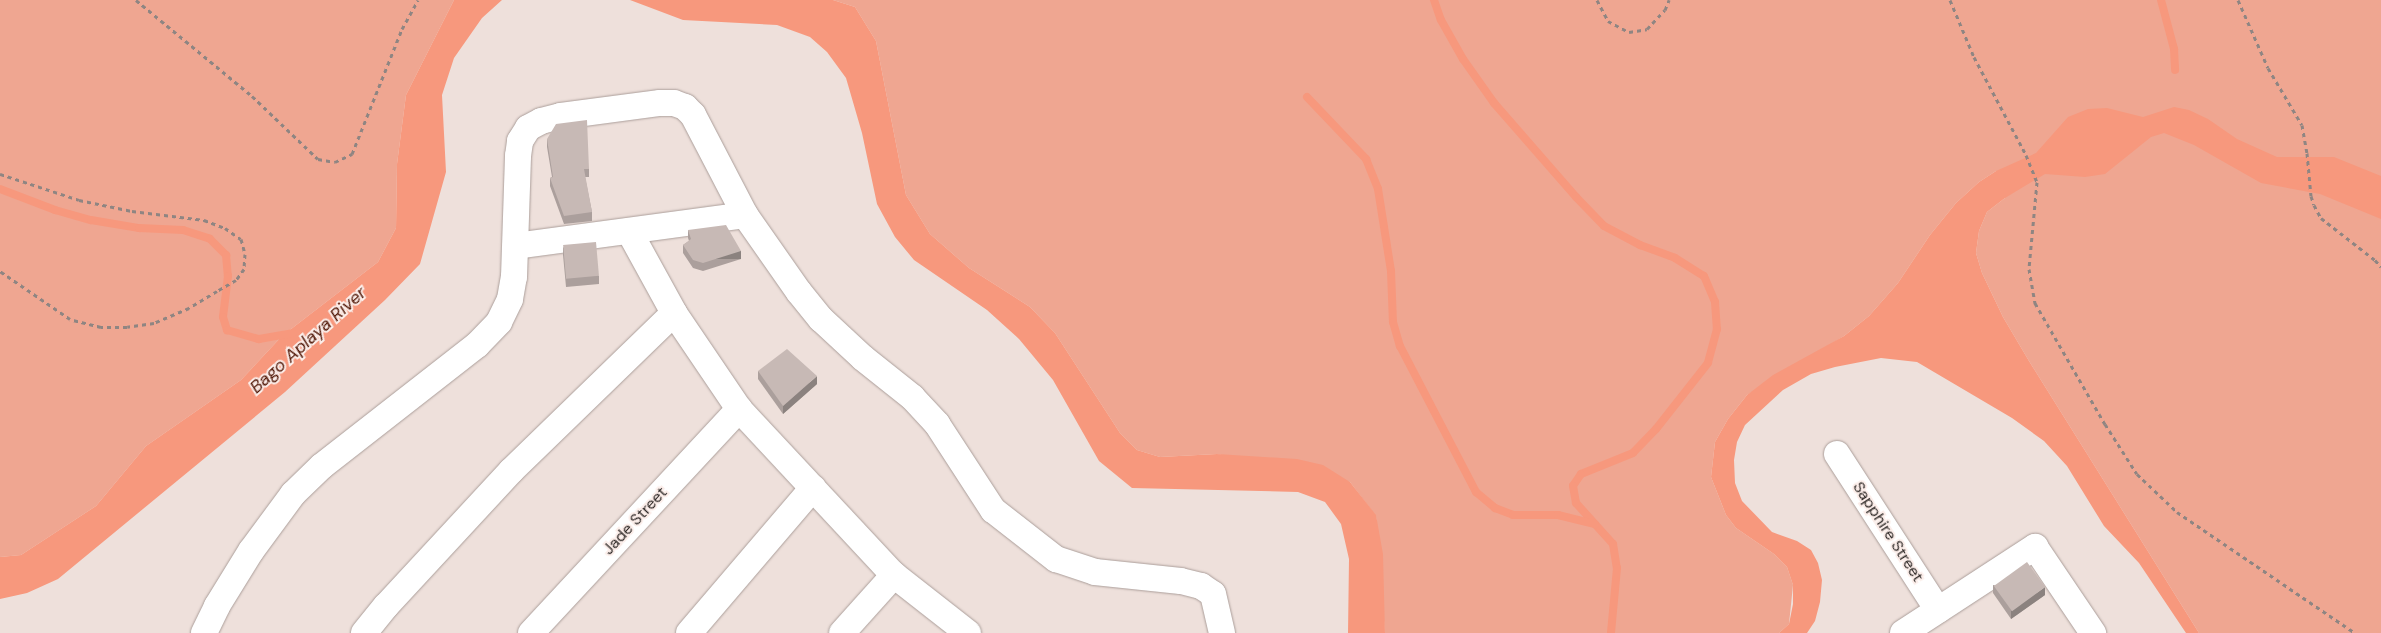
<!DOCTYPE html>
<style>
body{margin:0}
#map{position:relative;width:2381px;height:633px;overflow:hidden;background:#eee0db;font-family:"DM Sans",sans-serif}
div>[style]{position:absolute}
.green>*{inset:0;background:#efa691}
.water>*{inset:0;background:#f7987d}
.stream>*{height:8px;margin:-4px;padding:0 4px;transform-origin:4px;border-radius:4px;background:#f7987d}
.path>*{height:3px;margin-top:-1.5px;transform-origin:0;background:repeating-linear-gradient(90deg,#8f8582 0 4px,transparent 0 8px)}
.roads{filter:drop-shadow(0 0 1px #ab9e9a) drop-shadow(0 0 1px #ab9e9a)}
.minor>*{height:26px;margin:-13px;padding:0 13px;transform-origin:13px;border-radius:13px;background:#fff}
.wall>*{inset:0;background:#ab9f9c}
.shaded-wall>*{inset:0;background:#8b827f;transform-origin:0 0}
.building>*{inset:0;background:#c7b9b5;transform-origin:0 0}
span{translate:-50% -50%;white-space:nowrap;text-align:center;line-height:1.15;-webkit-text-stroke:4px #fbede9;paint-order:stroke}
.street-label{font-size:16px;color:#2c2725}
.water-label{font-size:18px;color:#511706;font-style:italic}
</style>
<div id="map">
<div class="green">
<div style="clip-path:polygon(0 0,454px 0,406px 95px,397px 164px,396px 228px,378px 262px,282px 336px,241px 380px,146px 446px,96px 506px,21px 555px,0 557px)"></div>
<div style="clip-path:polygon(833px 0,2381px 0,2381px 633px,2199px 633px,2029px 361px,2003px 317px,1982px 273px,1976px 253px,1979px 231px,1987px 212px,2005px 198px,1996px 171px,1979px 182px,1956px 203px,1930px 235px,1898px 283px,1869px 316px,1844px 336px,1747px 395px,1728px 419px,1715px 442px,1711px 477px,1726px 515px,1736px 528px,1774px 554px,1787px 567px,1793px 585px,1789px 624px,1779px 633px,1385px 633px,1376px 516px,1350px 482px,1217px 454px,1160px 457px,1137px 450px,1120px 433px,1055px 333px,1030px 307px,969px 268px,930px 234px,906px 195px,876px 41px,855px 7px)"></div>
</div>
<div class="water">
<div style="clip-path:polygon(454px 0,502px 0,482px 18px,454px 58px,442px 95px,446px 172px,420px 264px,385px 300px,285px 392px,58px 579px,27px 593px,0 599px,0 557px,21px 555px,96px 506px,146px 446px,241px 380px,282px 336px,378px 262px,396px 228px,397px 164px,406px 95px)"></div>
<div style="clip-path:polygon(630px 0,833px 0,855px 7px,876px 41px,906px 195px,930px 234px,969px 268px,1030px 307px,1055px 333px,1120px 433px,1137px 450px,1160px 457px,1217px 454px,1297px 459px,1323px 465px,1350px 482px,1376px 515px,1383px 554px,1385px 633px,1348px 633px,1349px 559px,1341px 524px,1325px 502px,1298px 492px,1132px 488px,1099px 461px,1053px 380px,1019px 339px,987px 310px,914px 260px,895px 237px,877px 204px,862px 133px,846px 78px,827px 52px,810px 37px,777px 25px,683px 20px)"></div>
<div style="clip-path:polygon(2174px 107px,2189px 110px,2208px 119px,2237px 139px,2277px 157px,2334px 157px,2381px 176px,2381px 219px,2320px 194px,2261px 183px,2194px 145px,2164px 133px,2151px 137px,2105px 174px,2085px 177px,2045px 174px,2005px 198px,1987px 212px,1979px 231px,1976px 253px,1982px 273px,2003px 317px,2029px 361px,2199px 633px,2186px 633px,2139px 563px,2104px 526px,2067px 466px,2044px 441px,2012px 418px,1917px 362px,1881px 358px,1835px 367px,1811px 374px,1783px 390px,1745px 425px,1737px 442px,1734px 460px,1735px 483px,1742px 501px,1772px 532px,1797px 541px,1811px 550px,1818px 563px,1822px 580px,1820px 602px,1815px 621px,1807px 633px,1779px 633px,1789px 624px,1793px 604px,1793px 585px,1787px 567px,1774px 554px,1736px 528px,1726px 515px,1711px 477px,1715px 442px,1728px 419px,1747px 395px,1773px 375px,1844px 336px,1869px 316px,1898px 283px,1930px 235px,1956px 203px,1979px 182px,1996px 171px,2036px 153px,2068px 117px,2088px 109px,2107px 108px,2143px 117px)"></div>
</div>
<div class="stream">
<div style="left:1434px;top:0;width:21px;rotate:71deg"></div>
<div style="left:1441px;top:20px;width:45px;rotate:60.6deg"></div>
<div style="left:1463px;top:59px;width:54px;rotate:54.8deg"></div>
<div style="left:1494px;top:103px;width:125px;rotate:48.9deg"></div>
<div style="left:1576px;top:197px;width:40px;rotate:46deg"></div>
<div style="left:1604px;top:226px;width:41px;rotate:27.8deg"></div>
<div style="left:1640px;top:245px;width:37px;rotate:20deg"></div>
<div style="left:1675px;top:258px;width:34px;rotate:32deg"></div>
<div style="left:1704px;top:276px;width:28px;rotate:67deg"></div>
<div style="left:1715px;top:302px;width:27px;rotate:86deg"></div>
<div style="left:1717px;top:329px;width:35px;rotate:105deg"></div>
<div style="left:1708px;top:363px;width:84px;rotate:128.2deg"></div>
<div style="left:1656px;top:429px;width:33px;rotate:134deg"></div>
<div style="left:1633px;top:453px;width:56px;rotate:158deg"></div>
<div style="left:1581px;top:474px;width:14px;rotate:124deg"></div>
<div style="left:1573px;top:486px;width:17px;rotate:80deg"></div>
<div style="left:1576px;top:503px;width:55px;rotate:47.9deg"></div>
<div style="left:1613px;top:544px;width:24px;rotate:81deg"></div>
<div style="left:1617px;top:568px;width:65px;rotate:95.3deg"></div>
<div style="left:2161px;top:0;width:51px;rotate:75.1deg"></div>
<div style="left:2174px;top:49px;width:21px;rotate:87deg"></div>
<div style="left:1307px;top:97px;width:86px;rotate:46.4deg"></div>
<div style="left:1366px;top:159px;width:32px;rotate:68deg"></div>
<div style="left:1378px;top:189px;width:83px;rotate:81deg"></div>
<div style="left:1391px;top:271px;width:51px;rotate:87.8deg"></div>
<div style="left:1393px;top:322px;width:25px;rotate:74deg"></div>
<div style="left:1400px;top:346px;width:165px;rotate:62.5deg"></div>
<div style="left:1476px;top:492px;width:25px;rotate:40deg"></div>
<div style="left:1495px;top:508px;width:19px;rotate:21deg"></div>
<div style="left:1513px;top:515px;width:45px"></div>
<div style="left:1558px;top:515px;width:38px;rotate:14deg"></div>
<div style="left:0;top:189px;width:59px;rotate:20.9deg"></div>
<div style="left:55px;top:210px;width:37px;rotate:16deg"></div>
<div style="left:91px;top:220px;width:49px;rotate:9.5deg"></div>
<div style="left:139px;top:228px;width:44px;rotate:2.6deg"></div>
<div style="left:183px;top:230px;width:28px;rotate:18deg"></div>
<div style="left:210px;top:239px;width:23px;rotate:45deg"></div>
<div style="left:226px;top:255px;width:21px;rotate:85deg"></div>
<div style="left:228px;top:276px;width:41px;rotate:97deg"></div>
<div style="left:223px;top:317px;width:14px;rotate:73deg"></div>
<div style="left:227px;top:330px;width:33px;rotate:16deg"></div>
<div style="left:259px;top:339px;width:34px;rotate:-10deg"></div>
</div>
<div class="path">
<div style="left:136px;top:0;width:151px;rotate:39.6deg"></div>
<div style="left:252px;top:96px;width:91px;rotate:43.7deg"></div>
<div style="left:318px;top:159px;width:17px;rotate:10deg"></div>
<div style="left:335px;top:162px;width:19px;rotate:-25deg"></div>
<div style="left:352px;top:154px;width:135px;rotate:-68.2deg"></div>
<div style="left:402px;top:29px;width:33px;rotate:-61deg"></div>
<div style="left:1597px;top:0;width:24px;rotate:62deg"></div>
<div style="left:1608px;top:21px;width:24px;rotate:28deg"></div>
<div style="left:1629px;top:32px;width:18px;rotate:-9deg"></div>
<div style="left:1647px;top:29px;width:26px;rotate:-47deg"></div>
<div style="left:1665px;top:10px;width:11px;rotate:-68deg"></div>
<div style="left:1950px;top:0;width:62px;rotate:67.2deg"></div>
<div style="left:1974px;top:57px;width:111px;rotate:62deg"></div>
<div style="left:2026px;top:155px;width:29px;rotate:68deg"></div>
<div style="left:2037px;top:182px;width:87px;rotate:95.3deg"></div>
<div style="left:2029px;top:269px;width:35px;rotate:80deg"></div>
<div style="left:2035px;top:303px;width:140px;rotate:60deg"></div>
<div style="left:2105px;top:424px;width:59px;rotate:57.4deg"></div>
<div style="left:2137px;top:474px;width:55px;rotate:43.5deg"></div>
<div style="left:2177px;top:512px;width:215px;rotate:34.2deg"></div>
<div style="left:2238px;top:0;width:74px;rotate:66.2deg"></div>
<div style="left:2268px;top:68px;width:66px;rotate:59.2deg"></div>
<div style="left:2302px;top:125px;width:28px;rotate:80deg"></div>
<div style="left:2307px;top:153px;width:43px;rotate:84.7deg"></div>
<div style="left:2311px;top:196px;width:9px;rotate:72deg"></div>
<div style="left:2314px;top:205px;width:15px;rotate:62deg"></div>
<div style="left:2321px;top:218px;width:68px;rotate:37.9deg"></div>
<div style="left:2375px;top:260px;width:9px;rotate:49deg"></div>
<div style="left:0;top:174px;width:83px;rotate:18.2deg"></div>
<div style="left:79px;top:200px;width:54px;rotate:11.7deg"></div>
<div style="left:132px;top:211px;width:73px;rotate:7.1deg"></div>
<div style="left:204px;top:220px;width:22px;rotate:21deg"></div>
<div style="left:225px;top:228px;width:19px;rotate:35deg"></div>
<div style="left:241px;top:239px;width:16px;rotate:75deg"></div>
<div style="left:245px;top:254px;width:15px;rotate:94deg"></div>
<div style="left:244px;top:269px;width:14px;rotate:126deg"></div>
<div style="left:236px;top:280px;width:22px;rotate:150deg"></div>
<div style="left:217px;top:291px;width:33px;rotate:149deg"></div>
<div style="left:189px;top:308px;width:38px;rotate:157deg"></div>
<div style="left:154px;top:323px;width:27px;rotate:172deg"></div>
<div style="left:127px;top:327px;width:26px;rotate:180deg"></div>
<div style="left:101px;top:327px;width:32px;rotate:-166deg"></div>
<div style="left:70px;top:319px;width:85px;rotate:-145.6deg"></div>
</div>
<div class="roads">
<div class="minor">
<div style="left:629px;top:231px;width:94px;rotate:61.2deg"></div>
<div style="left:674px;top:313px;width:116px;rotate:55.9deg"></div>
<div style="left:739px;top:409px;width:227px;rotate:47deg"></div>
<div style="left:894px;top:575px;width:94px;rotate:38.1deg"></div>
<div style="left:516px;top:246px;width:231px;rotate:-7.7deg"></div>
<div style="left:1837px;top:454px;width:186px;rotate:57.1deg"></div>
<div style="left:204px;top:633px;width:30px;rotate:-64deg"></div>
<div style="left:217px;top:606px;width:65px;rotate:-58.3deg"></div>
<div style="left:251px;top:551px;width:71px;rotate:-53.6deg"></div>
<div style="left:293px;top:494px;width:40px;rotate:-44deg"></div>
<div style="left:322px;top:466px;width:197px;rotate:-38deg"></div>
<div style="left:477px;top:345px;width:32px;rotate:-46deg"></div>
<div style="left:499px;top:322px;width:25px;rotate:-64deg"></div>
<div style="left:510px;top:299px;width:22px;rotate:-80deg"></div>
<div style="left:514px;top:277px;width:121px;rotate:-88.1deg"></div>
<div style="left:518px;top:156px;width:15px;rotate:-82deg"></div>
<div style="left:520px;top:141px;width:15px;rotate:-58deg"></div>
<div style="left:528px;top:128px;width:15px;rotate:-28deg"></div>
<div style="left:541px;top:121px;width:21px;rotate:-14deg"></div>
<div style="left:561px;top:116px;width:100px;rotate:-7.5deg"></div>
<div style="left:660px;top:103px;width:14px"></div>
<div style="left:674px;top:103px;width:12px;rotate:20deg"></div>
<div style="left:685px;top:107px;width:11px;rotate:45deg"></div>
<div style="left:693px;top:115px;width:113px;rotate:62.5deg"></div>
<div style="left:745px;top:215px;width:94px;rotate:55deg"></div>
<div style="left:799px;top:292px;width:35px;rotate:51deg"></div>
<div style="left:821px;top:319px;width:57px;rotate:42.9deg"></div>
<div style="left:863px;top:358px;width:63px;rotate:38.5deg"></div>
<div style="left:912px;top:397px;width:37px;rotate:47deg"></div>
<div style="left:937px;top:424px;width:103px;rotate:56.9deg"></div>
<div style="left:993px;top:510px;width:80px;rotate:37.9deg"></div>
<div style="left:1056px;top:559px;width:41px;rotate:18.4deg"></div>
<div style="left:1095px;top:572px;width:86px;rotate:6deg"></div>
<div style="left:1181px;top:581px;width:21px;rotate:14deg"></div>
<div style="left:1201px;top:586px;width:14px;rotate:34deg"></div>
<div style="left:1213px;top:594px;width:40px;rotate:77deg"></div>
<div style="left:364px;top:633px;width:35px;rotate:-51deg"></div>
<div style="left:386px;top:606px;width:184px;rotate:-47.2deg"></div>
<div style="left:511px;top:471px;width:227px;rotate:-44.1deg"></div>
<div style="left:531px;top:633px;width:306px;rotate:-47.1deg"></div>
<div style="left:689px;top:633px;width:191px;rotate:-49.5deg"></div>
<div style="left:842px;top:633px;width:78px;rotate:-48.1deg"></div>
<div style="left:1903px;top:633px;width:158px;rotate:-33.1deg"></div>
<div style="left:2035px;top:547px;width:104px;rotate:56deg"></div>
</div>
</div>
<div class="wall">
<div style="clip-path:polygon(547px 139px,589px 169px,589px 177px,585px 177px,592px 212px,592px 221px,564px 224px,550px 186px,550px 178px,552px 177px,547px 147px)"></div>
<div style="clip-path:polygon(688px 230px,741px 259px,703px 271px,693px 268px,683px 253px,683px 245px,689px 241px,688px 238px)"></div>
<div style="clip-path:polygon(563px 247px,599px 276px,599px 284px,566px 287px,563px 255px)"></div>
<div style="clip-path:polygon(758px 371px,817px 384px,783px 414px,758px 379px)"></div>
<div style="clip-path:polygon(1993px 585px,2045px 595px,2011px 619px,1993px 593px)"></div>
</div>
<div class="shaded-wall">
<div style="left:741px;top:251px;width:8px;height:40px;rotate:90deg"></div>
<div style="clip-path:polygon(817px 376px,817px 384px,783px 414px,783px 406px)"></div>
<div style="clip-path:polygon(2045px 587px,2045px 595px,2011px 619px,2011px 611px)"></div>
</div>
<div class="building">
<div style="clip-path:polygon(587px 120px,589px 169px,584px 169px,592px 212px,564px 216px,550px 178px,553px 177px,547px 139px,556px 124px)"></div>
<div style="clip-path:polygon(726px 225px,741px 251px,703px 263px,693px 260px,683px 245px,691px 239px,688px 230px)"></div>
<div style="left:596px;top:242px;width:34px;height:33px;rotate:85deg"></div>
<div style="clip-path:polygon(787px 349px,817px 376px,783px 406px,758px 371px)"></div>
<div style="left:2027px;top:562px;width:31px;height:41px;rotate:54deg"></div>
</div>
<div class="street-label">
<span style="left:635px;top:521px;rotate:-47deg">Jade Street</span>
<span style="left:1888px;top:532px;rotate:57deg">Sapphire Street</span>
</div>
<div class="water-label">
<span style="left:308px;top:340px;rotate:-42deg">Bago Aplaya River</span>
</div>
</div>
